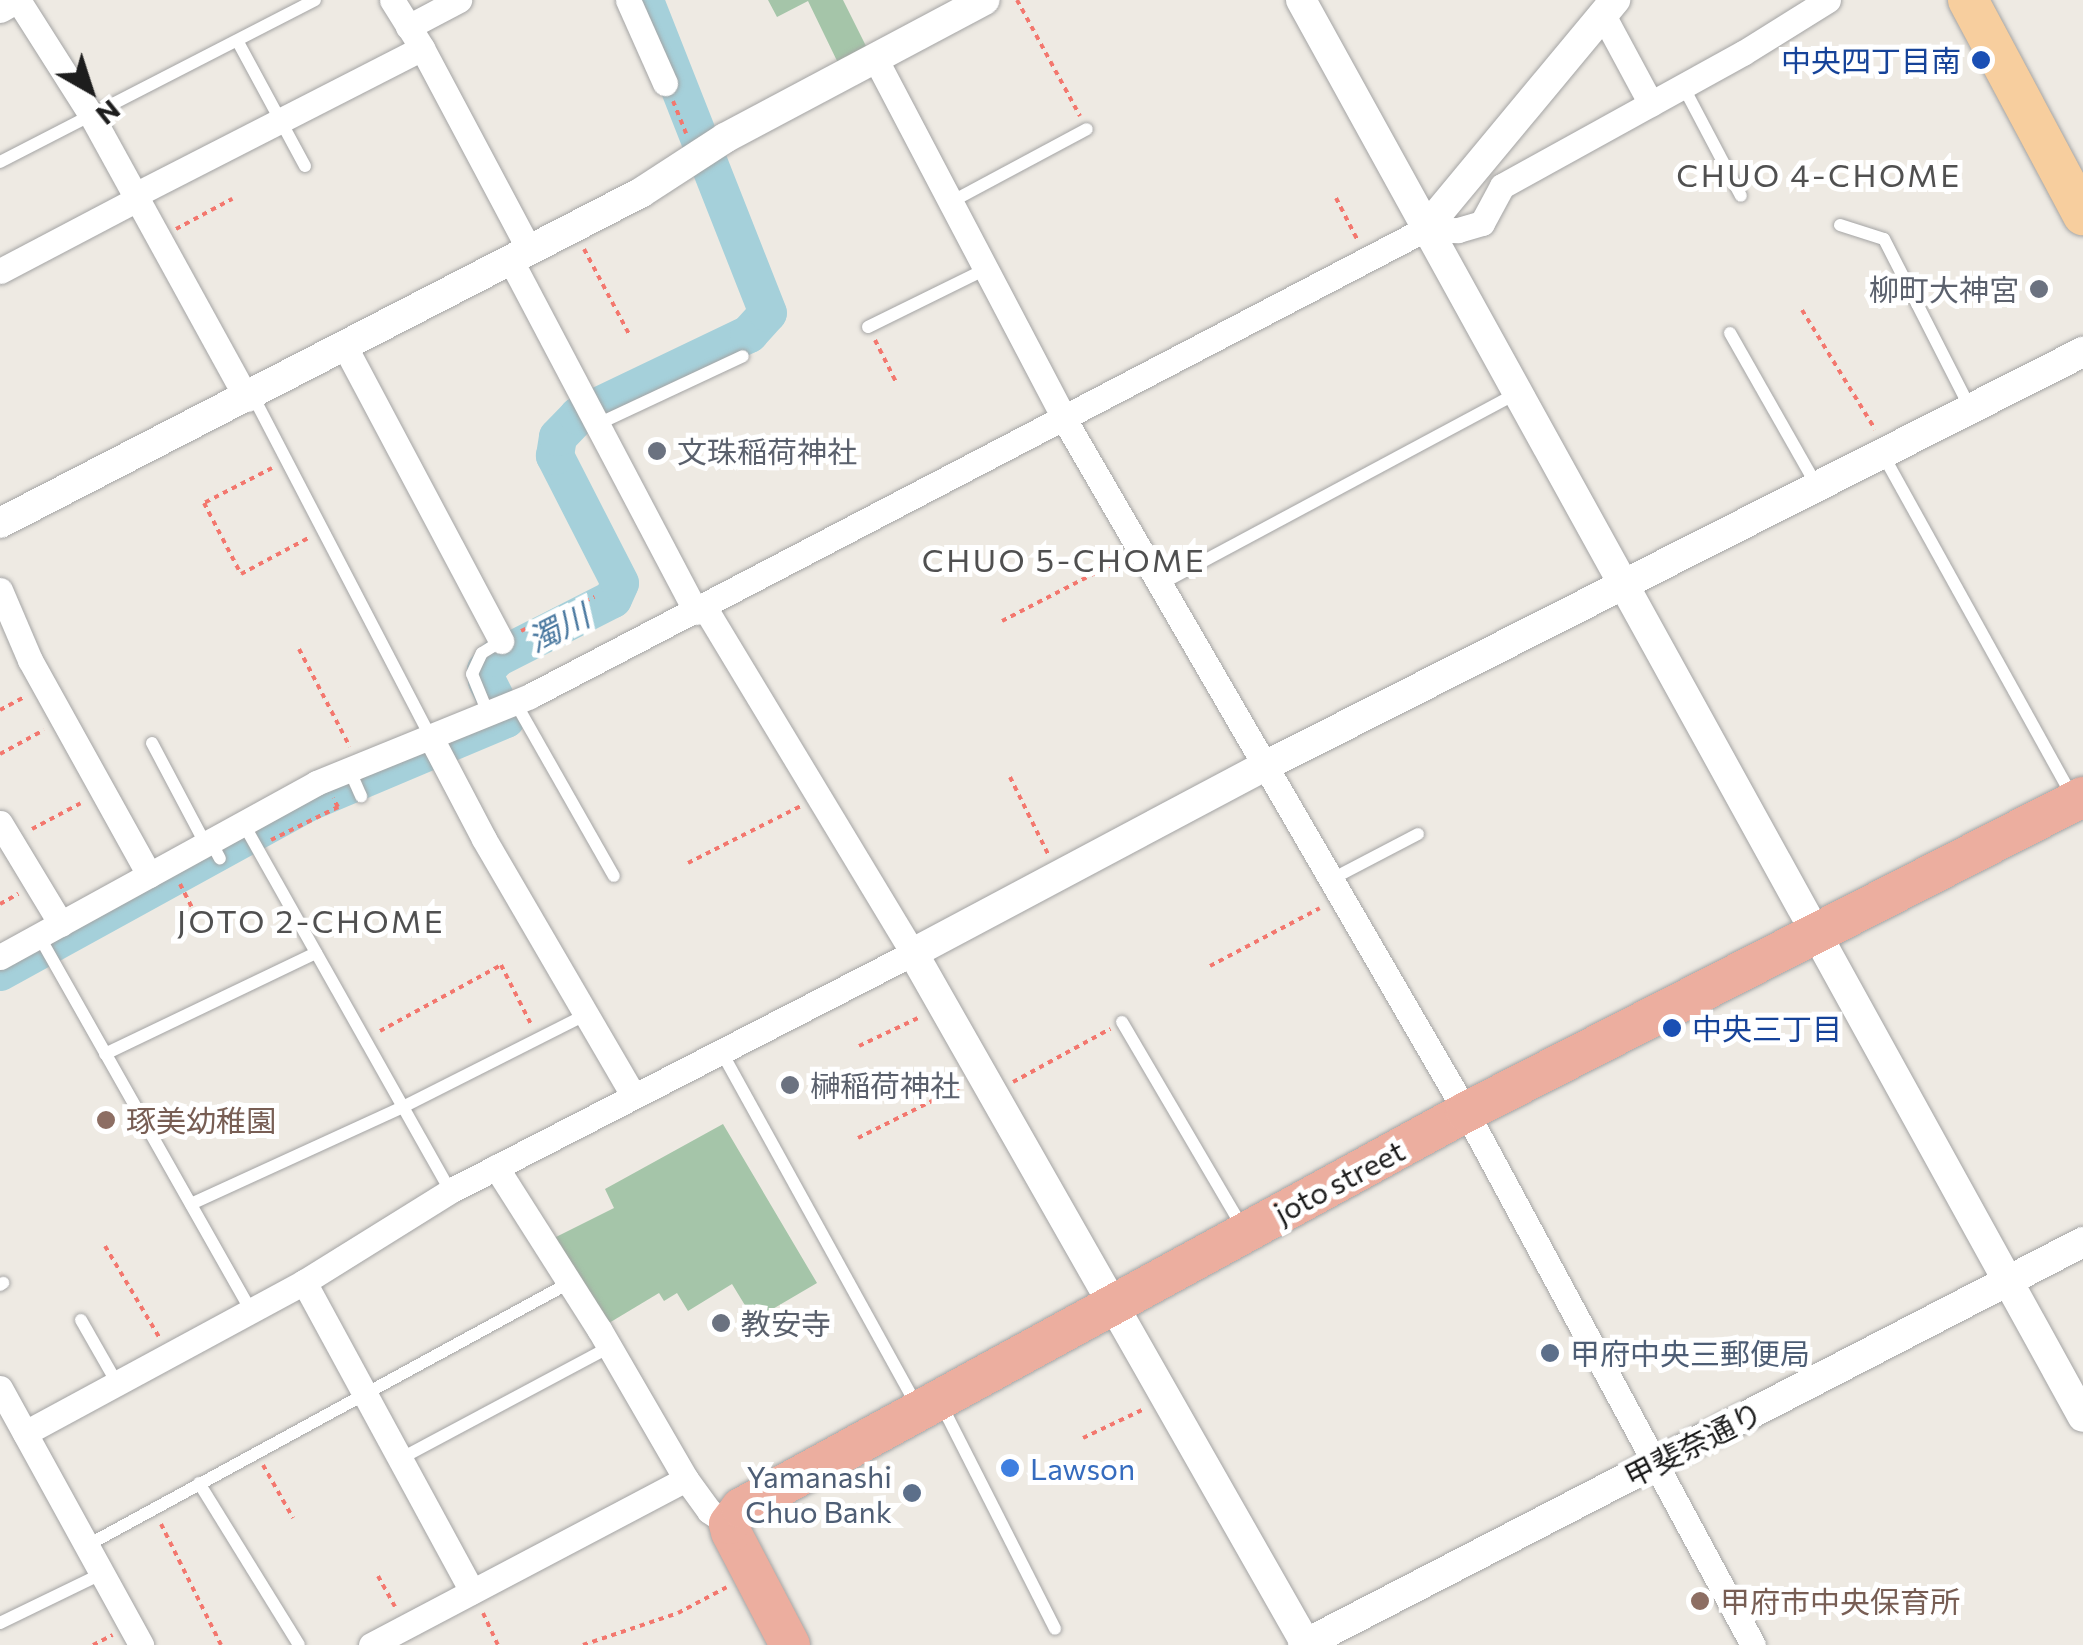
<!DOCTYPE html>
<meta charset="utf-8">
<style>
body{margin:0}
#map{position:relative;width:2083px;height:1645px;overflow:hidden;background:#eeeae3;font-family:Commissioner,"Noto Sans JP",sans-serif}
div>[style]{position:absolute}
.cemetery>*{inset:0;background:#a5c5a9}
.river>*{height:38px;margin:-19px;padding:0 19px;transform-origin:19px;border-radius:19px;background:#a5d0da}
.path>*{height:4px;margin-top:-2px;transform-origin:0;background:repeating-linear-gradient(90deg,#f3776e 0 5px,transparent 0 10px)}
.roads{filter:drop-shadow(0 0 2px #a4a4a4) drop-shadow(0 0 2px #a4a4a4)}
.service>*{height:12px;margin:-6px;padding:0 6px;transform-origin:6px;border-radius:6px;background:#fff}
.minor>*{height:25px;margin:-12.5px;padding:0 12.5px;transform-origin:12.5px;border-radius:12.5px;background:#fff}
.tertiary>*{height:30px;margin:-15px;padding:0 15px;transform-origin:15px;border-radius:15px;background:#fff}
.primary>*{height:40px;margin:-20px;padding:0 20px;transform-origin:20px;border-radius:20px;background:#f7ce9e}
.trunk>*{height:40px;margin:-20px;padding:0 20px;transform-origin:20px;border-radius:20px;background:#ecae9f}
.dots>*{width:28px;height:28px;translate:-50% -50%;box-sizing:border-box;border:5px solid #fff;border-radius:50%}
span{translate:-50% -50%;white-space:nowrap;text-align:center;line-height:1.15;-webkit-text-stroke:10px #fff;paint-order:stroke}
.transit-label{font-size:30px;color:#164399}
.right{translate:-100% -50%;text-align:right}
.left{translate:0 -50%;text-align:left}
.worship-label{font-size:30px;color:#5b616d}
.education-label{font-size:30px;color:#785e54}
.street-label{font-size:30px;color:#1d1d1d}
.service-label{font-size:30px;color:#4e5e75}
.shop-label{font-size:30px;color:#366cbe}
.neighbourhood-label{font-size:32px;color:#505050;letter-spacing:2.5px}
.water-label{font-size:32px;color:#4b79a0;font-style:italic}
.north{position:absolute;left:40px;top:40px;width:100px;height:100px;-webkit-text-stroke:8px #fff;paint-order:stroke;rotate:141deg;font-size:28px;font-weight:700;line-height:40px;text-align:center;color:#1d1d1d}
.north::after{content:'';display:block;margin:auto;width:35px;height:45px;background:#1d1d1d;clip-path:polygon(50% 0,100% 100%,50% 72%,0 100%)}
</style>
<div id="map">
<div class="cemetery">
<div style="clip-path:polygon(768px 0,843px 0,867px 48px,839px 65px,808px 1px,777px 17px)"></div>
<div style="clip-path:polygon(723px 1124px,817px 1283px,754px 1320px,732px 1284px,688px 1311px,677px 1293px,664px 1301px,659px 1293px,599px 1329px,544px 1243px,614px 1208px,605px 1189px)"></div>
</div>
<div class="river">
<div style="left:0;top:972px;width:350px;rotate:-28.8deg"></div>
<div style="left:307px;top:803px;width:216px;rotate:-22.9deg"></div>
<div style="left:506px;top:719px;width:42px;rotate:-116.6deg"></div>
<div style="left:487px;top:681px;width:11px;rotate:-95deg"></div>
<div style="left:486px;top:670px;width:16px;rotate:-47deg"></div>
<div style="left:497px;top:658px;width:130px;rotate:-27deg"></div>
<div style="left:613px;top:599px;width:17px;rotate:-66deg"></div>
<div style="left:620px;top:583px;width:143px;rotate:-117.1deg"></div>
<div style="left:555px;top:456px;width:19px;rotate:-81deg"></div>
<div style="left:558px;top:437px;width:29px;rotate:-46deg"></div>
<div style="left:578px;top:416px;width:190px;rotate:-25.6deg"></div>
<div style="left:749px;top:334px;width:28px;rotate:-48deg"></div>
<div style="left:768px;top:313px;width:336px;rotate:-111.5deg"></div>
</div>
<div class="path">
<div style="left:1017px;top:0;width:132px;rotate:61.5deg"></div>
<div style="left:673px;top:101px;width:35px;rotate:68deg"></div>
<div style="left:1336px;top:198px;width:48px;rotate:62.9deg"></div>
<div style="left:176px;top:229px;width:64px;rotate:-28.2deg"></div>
<div style="left:584px;top:249px;width:96px;rotate:62.1deg"></div>
<div style="left:1802px;top:310px;width:140px;rotate:58.5deg"></div>
<div style="left:875px;top:340px;width:47px;rotate:63.4deg"></div>
<div style="left:272px;top:468px;width:76px;rotate:152.8deg"></div>
<div style="left:204px;top:503px;width:80px;rotate:62.5deg"></div>
<div style="left:241px;top:574px;width:78px;rotate:-28.2deg"></div>
<div style="left:1002px;top:621px;width:131px;rotate:-27.3deg"></div>
<div style="left:521px;top:631px;width:81px;rotate:-25deg"></div>
<div style="left:299px;top:649px;width:110px;rotate:62.5deg"></div>
<div style="left:0;top:710px;width:26px;rotate:-28deg"></div>
<div style="left:0;top:754px;width:50px;rotate:-28.6deg"></div>
<div style="left:1010px;top:777px;width:86px;rotate:63.7deg"></div>
<div style="left:32px;top:829px;width:55px;rotate:-28deg"></div>
<div style="left:271px;top:840px;width:75px;rotate:-26.2deg"></div>
<div style="left:338px;top:807px;width:10px;rotate:-119deg"></div>
<div style="left:688px;top:863px;width:127px;rotate:-26.8deg"></div>
<div style="left:180px;top:884px;width:30px;rotate:63deg"></div>
<div style="left:0;top:904px;width:21px;rotate:-29deg"></div>
<div style="left:1210px;top:966px;width:124px;rotate:-27.8deg"></div>
<div style="left:380px;top:1031px;width:138px;rotate:-28.6deg"></div>
<div style="left:501px;top:965px;width:68px;rotate:63.1deg"></div>
<div style="left:859px;top:1046px;width:68px;rotate:-25.4deg"></div>
<div style="left:1013px;top:1082px;width:111px;rotate:-28.7deg"></div>
<div style="left:858px;top:1138px;width:114px;rotate:-26.6deg"></div>
<div style="left:105px;top:1246px;width:106px;rotate:59.3deg"></div>
<div style="left:1083px;top:1438px;width:68px;rotate:-25.4deg"></div>
<div style="left:263px;top:1465px;width:61px;rotate:60.5deg"></div>
<div style="left:161px;top:1524px;width:135px;rotate:63.6deg"></div>
<div style="left:378px;top:1576px;width:35px;rotate:61deg"></div>
<div style="left:483px;top:1613px;width:35px;rotate:65deg"></div>
<div style="left:93px;top:1645px;width:22px;rotate:-27deg"></div>
<div style="left:583px;top:1645px;width:100px;rotate:-18.6deg"></div>
<div style="left:678px;top:1613px;width:55px;rotate:-28deg"></div>
</div>
<div class="roads">
<div class="service">
<div style="left:238px;top:42px;width:141px;rotate:61.6deg"></div>
<div style="left:1683px;top:86px;width:124px;rotate:62.2deg"></div>
<div style="left:0;top:162px;width:354px;rotate:-27.2deg"></div>
<div style="left:951px;top:202px;width:154px;rotate:-28.2deg"></div>
<div style="left:1840px;top:225px;width:46px;rotate:17.7deg"></div>
<div style="left:1884px;top:239px;width:190px;rotate:63deg"></div>
<div style="left:868px;top:327px;width:131px;rotate:-26.2deg"></div>
<div style="left:1730px;top:333px;width:176px;rotate:60.4deg"></div>
<div style="left:253px;top:396px;width:383px;rotate:62.5deg"></div>
<div style="left:596px;top:425px;width:162px;rotate:-25.1deg"></div>
<div style="left:1882px;top:453px;width:396px;rotate:61deg"></div>
<div style="left:1161px;top:584px;width:403px;rotate:-28.2deg"></div>
<div style="left:515px;top:702px;width:200px;rotate:60.4deg"></div>
<div style="left:488px;top:713px;width:42px;rotate:-112.3deg"></div>
<div style="left:472px;top:674px;width:23px;rotate:-65deg"></div>
<div style="left:482px;top:653px;width:22px;rotate:-32deg"></div>
<div style="left:152px;top:743px;width:113px;rotate:62.1deg"></div>
<div style="left:349px;top:769px;width:30px;rotate:66deg"></div>
<div style="left:243px;top:823px;width:422px;rotate:60.6deg"></div>
<div style="left:210px;top:840px;width:21px;rotate:62deg"></div>
<div style="left:1332px;top:879px;width:97px;rotate:-27.6deg"></div>
<div style="left:39px;top:936px;width:430px;rotate:60.5deg"></div>
<div style="left:1122px;top:1022px;width:241px;rotate:59.6deg"></div>
<div style="left:721px;top:1051px;width:406px;rotate:61.1deg"></div>
<div style="left:105px;top:1054px;width:234px;rotate:-25.6deg"></div>
<div style="left:191px;top:1204px;width:233px;rotate:-24.6deg"></div>
<div style="left:403px;top:1107px;width:208px;rotate:-26.8deg"></div>
<div style="left:0;top:1285px;width:4px;rotate:-34deg"></div>
<div style="left:81px;top:1320px;width:73px;rotate:60.3deg"></div>
<div style="left:941px;top:1404px;width:252px;rotate:63.1deg"></div>
<div style="left:400px;top:1459px;width:238px;rotate:-28.1deg"></div>
<div style="left:199px;top:1483px;width:190px;rotate:58.3deg"></div>
<div style="left:86px;top:1546px;width:550px;rotate:-28.57deg"></div>
<div style="left:0;top:1623px;width:112px;rotate:-25.9deg"></div>
</div>
<div class="minor">
<div style="left:18px;top:0;width:136px;rotate:57.6deg"></div>
<div style="left:91px;top:115px;width:324px;rotate:61.2deg"></div>
<div style="left:392px;top:0;width:57px;rotate:58deg"></div>
<div style="left:422px;top:48px;width:228px;rotate:62deg"></div>
<div style="left:628px;top:0;width:91px;rotate:66deg"></div>
<div style="left:1603px;top:15px;width:101px;rotate:61.7deg"></div>
<div style="left:408px;top:27px;width:58px;rotate:-27.9deg"></div>
<div style="left:875px;top:58px;width:413px;rotate:62.3deg"></div>
<div style="left:1067px;top:424px;width:795px;rotate:59.89deg"></div>
<div style="left:1466px;top:1112px;width:605px;rotate:61.7deg"></div>
<div style="left:135px;top:195px;width:322px;rotate:-27.1deg"></div>
<div style="left:510px;top:259px;width:399px;rotate:62.2deg"></div>
<div style="left:0;top:271px;width:155px;rotate:-27.7deg"></div>
<div style="left:345px;top:347px;width:333px;rotate:62deg"></div>
<div style="left:0;top:590px;width:76px;rotate:66.8deg"></div>
<div style="left:30px;top:660px;width:246px;rotate:61deg"></div>
<div style="left:430px;top:736px;width:116px;rotate:62.3deg"></div>
<div style="left:484px;top:839px;width:296px;rotate:59.8deg"></div>
<div style="left:0;top:823px;width:118px;rotate:58.9deg"></div>
<div style="left:0;top:957px;width:361px;rotate:-28.8deg"></div>
<div style="left:316px;top:783px;width:231px;rotate:-22.1deg"></div>
<div style="left:530px;top:696px;width:1010px;rotate:-27.55deg"></div>
<div style="left:1425px;top:229px;width:33px;rotate:2deg"></div>
<div style="left:1458px;top:230px;width:25px;rotate:-16deg"></div>
<div style="left:1482px;top:223px;width:42px;rotate:-61.6deg"></div>
<div style="left:1502px;top:186px;width:275px;rotate:-28.9deg"></div>
<div style="left:1743px;top:53px;width:100px;rotate:-31.9deg"></div>
<div style="left:496px;top:1167px;width:192px;rotate:57.6deg"></div>
<div style="left:599px;top:1329px;width:173px;rotate:59.9deg"></div>
<div style="left:686px;top:1479px;width:39px;rotate:54deg"></div>
<div style="left:709px;top:1511px;width:24px;rotate:33deg"></div>
<div style="left:304px;top:1282px;width:352px;rotate:61.5deg"></div>
<div style="left:0;top:1388px;width:293px;rotate:61.2deg"></div>
<div style="left:25px;top:1433px;width:317px;rotate:-28.4deg"></div>
<div style="left:304px;top:1282px;width:172px;rotate:-31.9deg"></div>
<div style="left:450px;top:1191px;width:521px;rotate:-27.2deg"></div>
<div style="left:913px;top:953px;width:403px;rotate:-121.1deg"></div>
<div style="left:371px;top:1645px;width:356px;rotate:-27.8deg"></div>
</div>
<div class="tertiary">
<div style="left:1301px;top:0;width:1618px;rotate:61.11deg"></div>
<div style="left:0;top:8px;width:16px;rotate:-30deg"></div>
<div style="left:1425px;top:229px;width:298px;rotate:-50.3deg"></div>
<div style="left:0;top:523px;width:722px;rotate:-27.27deg"></div>
<div style="left:642px;top:192px;width:99px;rotate:-33deg"></div>
<div style="left:725px;top:138px;width:294px;rotate:-28deg"></div>
<div style="left:1306px;top:1644px;width:795px;rotate:-119.63deg"></div>
<div style="left:913px;top:953px;width:401px;rotate:-28deg"></div>
<div style="left:1267px;top:765px;width:915px;rotate:-26.85deg"></div>
<div style="left:1303px;top:1645px;width:878px;rotate:-27.32deg"></div>
</div>
<div class="primary">
<div style="left:1968px;top:0;width:244px;rotate:61.9deg"></div>
</div>
<div class="trunk">
<div style="left:790px;top:1645px;width:127px;rotate:-117.6deg"></div>
<div style="left:731px;top:1532px;width:8px;rotate:-104deg"></div>
<div style="left:729px;top:1524px;width:20px;rotate:-53deg"></div>
<div style="left:741px;top:1508px;width:826px;rotate:-28.64deg"></div>
<div style="left:1466px;top:1112px;width:693px;rotate:-27.05deg"></div>
</div>
</div>
<div class="dots">
<div style="left:1981px;top:60px;background:#1a4fb4"></div>
<div style="left:2039px;top:289px;background:#6b7280"></div>
<div style="left:657px;top:451px;background:#6b7280"></div>
<div style="left:1672px;top:1028px;background:#1a4fb4"></div>
<div style="left:790px;top:1085px;background:#6b7280"></div>
<div style="left:106px;top:1120px;background:#8d6e63"></div>
<div style="left:721px;top:1323px;background:#6b7280"></div>
<div style="left:1550px;top:1353px;background:#5c6f8a"></div>
<div style="left:1010px;top:1468px;background:#3f7fe0"></div>
<div style="left:912px;top:1493px;background:#5c6f8a"></div>
<div style="left:1700px;top:1601px;background:#8d6e63"></div>
</div>
<div class="transit-label">
<span class="right" style="left:1961px;top:60px">中央四丁目南</span>
<span class="left" style="left:1692px;top:1028px">中央三丁目</span>
</div>
<div class="worship-label">
<span class="right" style="left:2019px;top:289px">柳町大神宮</span>
<span class="left" style="left:677px;top:451px">文珠稲荷神社</span>
<span class="left" style="left:810px;top:1085px">榊稲荷神社</span>
<span class="left" style="left:741px;top:1323px">教安寺</span>
</div>
<div class="education-label">
<span class="left" style="left:126px;top:1120px">琢美幼稚園</span>
<span class="left" style="left:1720px;top:1601px">甲府市中央保育所</span>
</div>
<div class="street-label">
<span style="left:1339px;top:1181px;rotate:-28deg">joto street</span>
<span style="left:1693px;top:1444px;rotate:-27deg">甲斐奈通り</span>
</div>
<div class="service-label">
<span class="left" style="left:1570px;top:1353px">甲府中央三郵便局</span>
<span class="right" style="left:892px;top:1493px">Yamanashi<br>Chuo Bank</span>
</div>
<div class="shop-label">
<span class="left" style="left:1030px;top:1468px">Lawson</span>
</div>
<div class="neighbourhood-label">
<span style="left:1819px;top:174px">CHUO 4-CHOME</span>
<span style="left:1064px;top:559px">CHUO 5-CHOME</span>
<span style="left:311px;top:920px">JOTO 2-CHOME</span>
</div>
<div class="water-label">
<span style="left:558px;top:627px;rotate:-27deg">濁川</span>
</div>
<div class="north">N</div>
</div>
